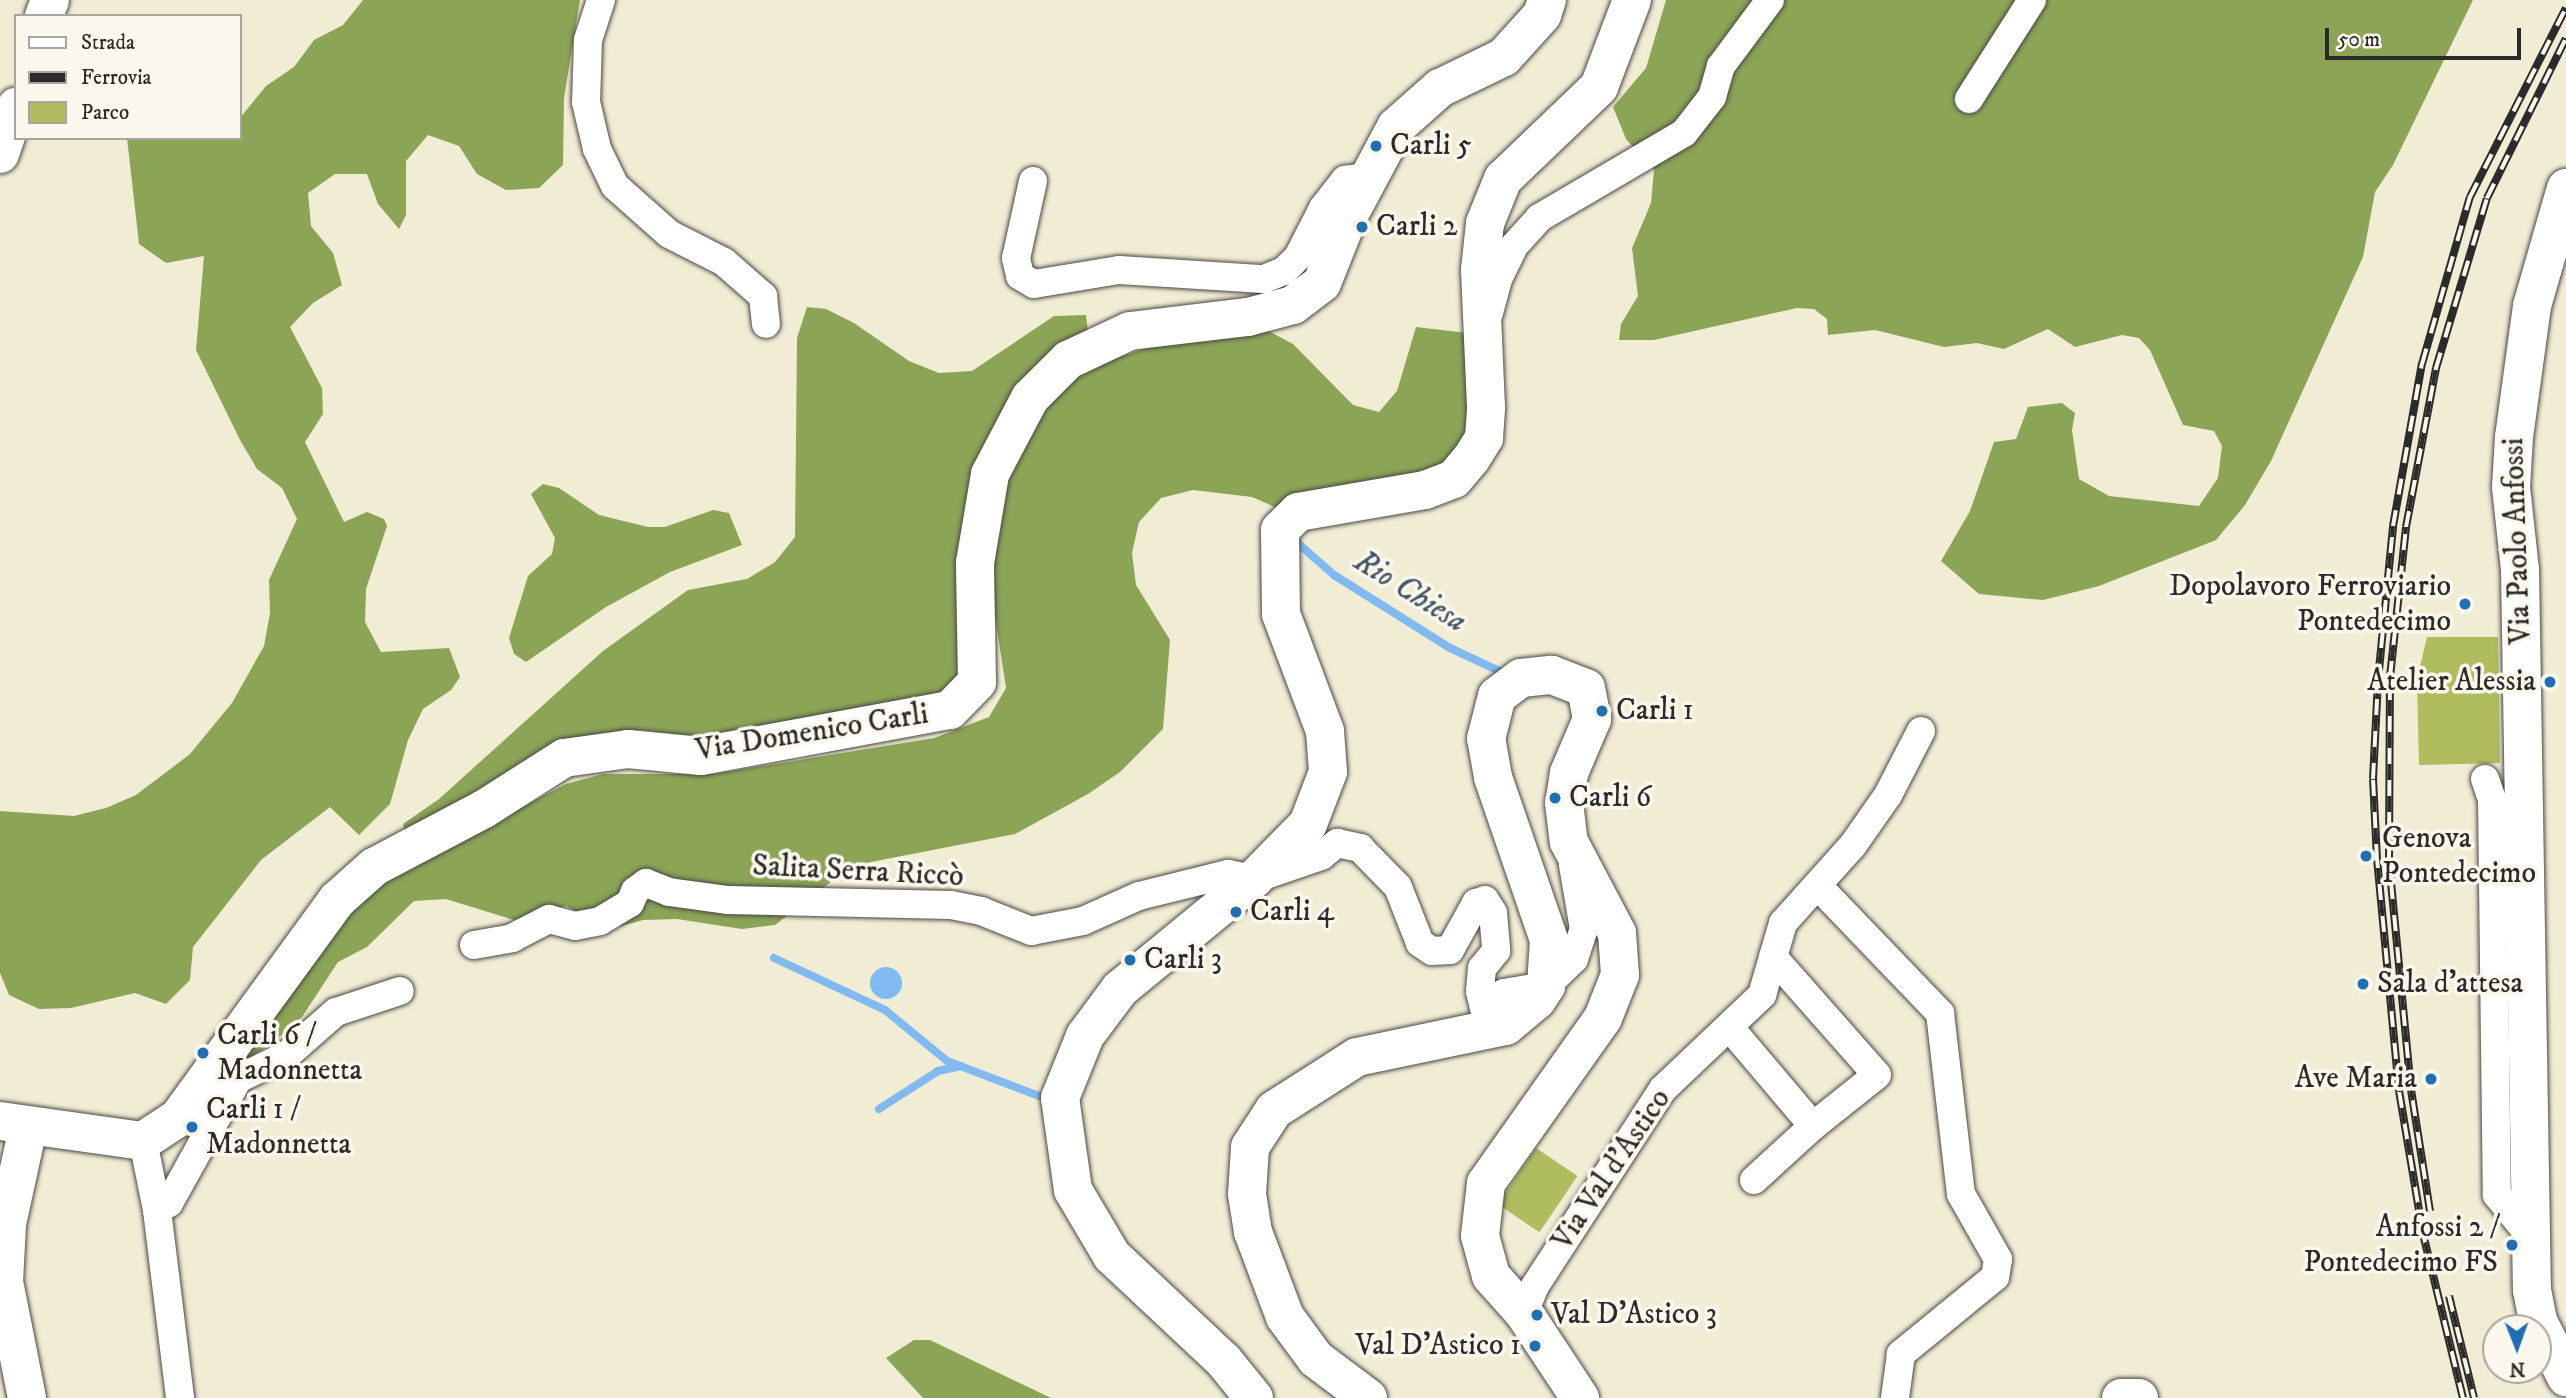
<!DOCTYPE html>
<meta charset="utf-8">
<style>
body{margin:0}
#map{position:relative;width:2566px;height:1398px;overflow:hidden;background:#f1ecd4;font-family:"IM FELL DW Pica",serif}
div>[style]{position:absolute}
.green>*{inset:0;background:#afbd5f;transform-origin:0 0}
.forest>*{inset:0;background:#8ba456}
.water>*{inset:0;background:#81baf2}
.round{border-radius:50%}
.stream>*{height:8px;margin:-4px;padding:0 4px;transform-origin:4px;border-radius:4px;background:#81baf2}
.roads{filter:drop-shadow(0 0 2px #494844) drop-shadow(0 0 2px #494844)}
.street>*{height:28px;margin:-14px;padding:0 14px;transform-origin:14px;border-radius:14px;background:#fff}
.secondary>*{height:38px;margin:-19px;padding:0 19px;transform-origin:19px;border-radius:19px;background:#fff}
.rail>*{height:8px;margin-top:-4px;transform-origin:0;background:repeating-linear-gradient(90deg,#fbf7ec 0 16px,#2b2b2b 0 32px);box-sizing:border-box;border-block:2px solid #2b2b2b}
.dots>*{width:19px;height:19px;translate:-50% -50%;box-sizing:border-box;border:4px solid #fbf7ec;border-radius:50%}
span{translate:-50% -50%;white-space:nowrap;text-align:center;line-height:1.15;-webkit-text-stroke:7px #fbf7ec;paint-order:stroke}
.poi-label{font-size:30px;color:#2b2b2b}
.left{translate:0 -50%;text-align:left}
.right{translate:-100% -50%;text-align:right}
.street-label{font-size:30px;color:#2b2b2b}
.water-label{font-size:32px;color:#455667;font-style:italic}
.legend{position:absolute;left:14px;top:14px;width:228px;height:126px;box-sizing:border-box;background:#fbf7ec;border:2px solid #a8a59f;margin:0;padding:9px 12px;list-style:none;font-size:21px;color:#2b2b2b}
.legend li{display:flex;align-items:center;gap:14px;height:35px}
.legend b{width:35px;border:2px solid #a8a59f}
.north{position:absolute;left:2482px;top:1314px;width:70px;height:70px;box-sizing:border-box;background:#fbf7ec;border:2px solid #a8a59f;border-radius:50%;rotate:179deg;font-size:19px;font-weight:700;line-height:28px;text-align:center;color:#2b2b2b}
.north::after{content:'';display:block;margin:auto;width:24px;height:32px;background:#1f6fb2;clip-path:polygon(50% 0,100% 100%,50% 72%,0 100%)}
.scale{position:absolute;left:2325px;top:28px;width:196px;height:32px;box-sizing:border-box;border:4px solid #2b2b2b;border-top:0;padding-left:9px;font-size:21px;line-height:24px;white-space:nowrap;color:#2b2b2b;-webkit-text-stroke:5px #fbf7ec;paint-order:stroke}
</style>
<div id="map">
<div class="green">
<div style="clip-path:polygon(2427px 637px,2498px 637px,2500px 763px,2419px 765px,2417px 679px)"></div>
<div style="left:1536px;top:1148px;width:50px;height:68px;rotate:34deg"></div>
</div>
<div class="forest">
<div style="clip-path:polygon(363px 0,580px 0,564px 98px,563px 165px,539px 188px,506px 190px,477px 174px,459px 146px,428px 135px,406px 161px,406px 215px,399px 229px,378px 204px,367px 174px,335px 174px,308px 193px,311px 226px,333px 253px,342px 285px,313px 303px,290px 327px,322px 388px,323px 414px,305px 442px,344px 522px,367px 512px,384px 519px,387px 526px,366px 589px,365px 622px,381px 652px,449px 648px,460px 677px,451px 690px,423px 709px,408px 740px,390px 804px,359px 835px,330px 807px,261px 860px,193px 947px,190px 980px,166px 1004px,135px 993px,71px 1008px,39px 1009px,9px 995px,0 973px,0 811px,74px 816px,106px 808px,136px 795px,190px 754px,232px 703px,264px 646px,270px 613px,269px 580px,297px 519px,282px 488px,257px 469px,240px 440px,196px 350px,204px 256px,166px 263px,139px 244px,127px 138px,240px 138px,240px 118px,266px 86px,294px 67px,314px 40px,343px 25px)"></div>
<div style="clip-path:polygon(1666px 0,2473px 0,2393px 165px,2375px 192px,2363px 257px,2271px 461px,2245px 505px,2216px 540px,2099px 586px,2043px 600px,1979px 594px,1941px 561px,1970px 511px,1994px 442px,2016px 439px,2028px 407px,2062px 403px,2075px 413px,2072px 430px,2079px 479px,2109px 496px,2199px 506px,2218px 478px,2222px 446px,2214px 431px,2183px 425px,2150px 350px,2139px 338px,2122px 335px,2075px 347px,2048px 329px,2004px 349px,1977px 343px,1944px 347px,1875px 330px,1828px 335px,1827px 319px,1814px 309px,1797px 308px,1654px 340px,1619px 340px,1621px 324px,1638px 296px,1632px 248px,1651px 203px,1654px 170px,1626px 139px,1613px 107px,1646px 68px)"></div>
<div style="clip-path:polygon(807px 307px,826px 309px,854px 323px,909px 361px,939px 373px,972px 371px,1054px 316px,1086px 315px,1088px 332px,1031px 373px,957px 680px,940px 698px,710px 738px,641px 730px,577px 740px,405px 834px,403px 824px,439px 799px,603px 651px,688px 590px,747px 579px,775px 562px,795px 537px,797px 338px)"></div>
<div style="clip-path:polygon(1416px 327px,1467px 333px,1471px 422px,1460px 452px,1436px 473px,1277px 508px,1252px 497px,1193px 490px,1161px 498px,1139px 522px,1132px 553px,1136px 585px,1170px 640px,1163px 729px,1120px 772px,1088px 794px,1015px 834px,871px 862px,840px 875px,775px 925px,742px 929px,677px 919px,643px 920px,611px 929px,566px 906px,514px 920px,446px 899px,414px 901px,367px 947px,338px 962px,302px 1017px,277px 1039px,250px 1058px,236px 1053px,355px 895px,566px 784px,603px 774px,714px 774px,934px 738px,989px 717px,1006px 688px,993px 603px,997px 505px,1015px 456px,1053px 394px,1082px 370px,1173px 339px,1263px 328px,1293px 344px,1353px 405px,1379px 412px,1397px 391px)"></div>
<div style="clip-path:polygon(543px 484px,559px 488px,599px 515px,648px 527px,665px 527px,713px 510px,729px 513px,742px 545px,670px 572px,606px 607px,526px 662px,514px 654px,509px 638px,528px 576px,552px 554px,555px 538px,531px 494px)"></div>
<div style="clip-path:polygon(914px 1340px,930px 1340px,1051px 1398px,923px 1398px,886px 1358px)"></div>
</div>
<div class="water">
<div class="round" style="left:870px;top:967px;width:32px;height:32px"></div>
</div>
<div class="stream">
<div style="left:1293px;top:539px;width:55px;rotate:41.3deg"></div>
<div style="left:1334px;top:575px;width:137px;rotate:32.2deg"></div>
<div style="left:1450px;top:648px;width:64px;rotate:25deg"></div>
<div style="left:774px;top:958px;width:123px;rotate:25.1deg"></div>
<div style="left:885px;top:1010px;width:80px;rotate:39.4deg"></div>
<div style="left:947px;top:1061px;width:107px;rotate:20.8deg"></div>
<div style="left:879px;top:1109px;width:70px;rotate:-32.8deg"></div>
<div style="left:938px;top:1071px;width:24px;rotate:-12deg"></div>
</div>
<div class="roads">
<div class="street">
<div style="left:601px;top:0;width:42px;rotate:108deg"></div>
<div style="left:588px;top:40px;width:62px;rotate:91.8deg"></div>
<div style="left:586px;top:102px;width:48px;rotate:76.8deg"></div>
<div style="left:597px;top:149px;width:41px;rotate:64.1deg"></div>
<div style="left:615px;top:186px;width:72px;rotate:41.6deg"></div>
<div style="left:669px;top:234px;width:62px;rotate:27deg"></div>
<div style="left:724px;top:262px;width:52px;rotate:41.1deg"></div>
<div style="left:763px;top:296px;width:28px;rotate:84deg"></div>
<div style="left:1969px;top:99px;width:117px;rotate:-57.5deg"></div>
<div style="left:1033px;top:181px;width:79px;rotate:102.4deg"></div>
<div style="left:1016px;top:258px;width:18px;rotate:77deg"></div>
<div style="left:1020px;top:276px;width:16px;rotate:30deg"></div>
<div style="left:1034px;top:284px;width:86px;rotate:-9.4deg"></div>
<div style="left:1119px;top:270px;width:145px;rotate:3.6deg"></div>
<div style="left:1264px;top:279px;width:22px;rotate:-22deg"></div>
<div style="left:1284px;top:271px;width:20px;rotate:-45deg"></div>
<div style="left:1298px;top:257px;width:55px;rotate:-63deg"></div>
<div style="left:1323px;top:208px;width:36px;rotate:-52deg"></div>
<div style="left:1345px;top:180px;width:25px;rotate:-9deg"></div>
<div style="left:1489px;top:313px;width:35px;rotate:-75deg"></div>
<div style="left:1498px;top:279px;width:37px;rotate:-64deg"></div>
<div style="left:1514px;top:246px;width:38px;rotate:-48deg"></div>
<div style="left:1539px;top:218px;width:168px;rotate:-30.4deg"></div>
<div style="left:1684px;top:133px;width:46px;rotate:-52.1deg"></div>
<div style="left:1712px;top:97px;width:32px;rotate:-74deg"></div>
<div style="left:1721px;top:66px;width:82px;rotate:-53.4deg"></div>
<div style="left:2485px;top:779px;width:21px;rotate:71deg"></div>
<div style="left:2492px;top:799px;width:396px;rotate:89.3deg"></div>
<div style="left:2497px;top:1195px;width:53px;rotate:51.2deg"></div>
<div style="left:1819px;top:887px;width:175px;rotate:46.2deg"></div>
<div style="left:1940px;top:1013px;width:182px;rotate:83.4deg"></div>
<div style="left:1961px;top:1194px;width:75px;rotate:60.4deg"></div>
<div style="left:1998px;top:1259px;width:18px;rotate:99deg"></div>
<div style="left:1995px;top:1277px;width:122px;rotate:140.7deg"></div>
<div style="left:1901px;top:1354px;width:44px;rotate:97.8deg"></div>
<div style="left:474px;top:945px;width:39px;rotate:-10deg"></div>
<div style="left:512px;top:938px;width:42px;rotate:-27.2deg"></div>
<div style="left:549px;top:919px;width:27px;rotate:15deg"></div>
<div style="left:575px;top:926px;width:25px;rotate:-11deg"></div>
<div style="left:600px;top:921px;width:35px;rotate:-31deg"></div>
<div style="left:630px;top:903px;width:13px;rotate:-67deg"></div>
<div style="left:635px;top:891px;width:14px;rotate:-36deg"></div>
<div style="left:646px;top:883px;width:25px;rotate:21deg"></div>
<div style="left:669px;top:892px;width:60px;rotate:7.7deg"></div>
<div style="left:728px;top:900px;width:223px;rotate:1.3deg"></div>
<div style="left:951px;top:905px;width:31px;rotate:11deg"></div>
<div style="left:981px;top:911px;width:54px;rotate:21.8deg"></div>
<div style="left:1031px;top:931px;width:53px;rotate:-10.9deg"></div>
<div style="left:1083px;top:921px;width:61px;rotate:-24.1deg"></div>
<div style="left:1139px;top:896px;width:92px;rotate:-13.9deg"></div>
<div style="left:1228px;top:874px;width:26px;rotate:11deg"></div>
<div style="left:1254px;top:879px;width:71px;rotate:-18.9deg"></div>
<div style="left:1321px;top:856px;width:21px;rotate:-39deg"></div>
<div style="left:1337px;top:843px;width:24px;rotate:12deg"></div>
<div style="left:1360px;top:848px;width:54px;rotate:45.7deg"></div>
<div style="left:1398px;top:887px;width:60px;rotate:68.6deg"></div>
<div style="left:1420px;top:943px;width:14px;rotate:34deg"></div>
<div style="left:1432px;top:951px;width:18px;rotate:-3deg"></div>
<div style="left:1450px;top:950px;width:54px;rotate:-61deg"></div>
<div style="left:1476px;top:903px;width:9px;rotate:-18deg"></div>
<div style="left:1485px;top:900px;width:15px;rotate:58deg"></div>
<div style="left:1493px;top:913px;width:38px;rotate:85deg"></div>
<div style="left:1496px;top:951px;width:22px;rotate:129deg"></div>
<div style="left:1482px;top:968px;width:23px;rotate:95deg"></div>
<div style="left:1480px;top:991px;width:17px;rotate:77deg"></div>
<div style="left:1484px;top:1008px;width:25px;rotate:-37deg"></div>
<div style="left:1504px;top:993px;width:43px;rotate:-9.5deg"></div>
<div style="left:1546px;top:986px;width:39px;rotate:-44deg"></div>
<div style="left:1574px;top:959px;width:32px;rotate:-72deg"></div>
<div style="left:1584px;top:929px;width:65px;rotate:-99.8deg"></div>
<div style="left:1773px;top:957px;width:157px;rotate:48.6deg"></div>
<div style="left:1877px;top:1075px;width:82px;rotate:141.4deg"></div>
<div style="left:1731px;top:1029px;width:127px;rotate:49.8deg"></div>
<div style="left:1813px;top:1126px;width:80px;rotate:137.5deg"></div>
<div style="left:143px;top:1141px;width:70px;rotate:78.5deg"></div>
<div style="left:157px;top:1210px;width:189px;rotate:83deg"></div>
<div style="left:157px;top:1210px;width:14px;rotate:-30deg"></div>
<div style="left:169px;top:1203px;width:142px;rotate:-60.9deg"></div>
<div style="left:238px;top:1079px;width:55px;rotate:-26.1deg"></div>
<div style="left:287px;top:1055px;width:65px;rotate:-41.3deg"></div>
<div style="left:336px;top:1012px;width:67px;rotate:-18.2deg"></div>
<div style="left:1524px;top:1313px;width:29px;rotate:-68deg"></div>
<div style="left:1535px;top:1286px;width:235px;rotate:-57deg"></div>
<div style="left:1663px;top:1089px;width:137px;rotate:-43.5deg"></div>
<div style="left:1762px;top:995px;width:75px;rotate:-73.7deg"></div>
<div style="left:1783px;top:923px;width:105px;rotate:-48.1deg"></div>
<div style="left:1853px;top:845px;width:61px;rotate:-55deg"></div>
<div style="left:1888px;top:795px;width:72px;rotate:-62.7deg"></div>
</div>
<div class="secondary">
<div style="left:44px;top:16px;width:17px;rotate:-69deg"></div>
<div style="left:0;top:154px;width:50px;rotate:-71.2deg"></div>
<div style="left:2566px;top:188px;width:123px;rotate:106.1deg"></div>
<div style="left:2532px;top:306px;width:132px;rotate:97.8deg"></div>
<div style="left:2514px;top:437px;width:50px;rotate:93.4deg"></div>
<div style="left:2511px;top:487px;width:83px;rotate:83.8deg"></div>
<div style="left:2520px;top:570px;width:720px;rotate:89.05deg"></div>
<div style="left:2532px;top:1290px;width:32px;rotate:79deg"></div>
<div style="left:2538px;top:1321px;width:63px;rotate:63.4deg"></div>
<div style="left:0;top:1121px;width:144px;rotate:8deg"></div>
<div style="left:143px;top:1141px;width:42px;rotate:-33.3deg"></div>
<div style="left:178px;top:1118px;width:270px;rotate:-53.9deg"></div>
<div style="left:337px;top:900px;width:50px;rotate:-41.7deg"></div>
<div style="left:374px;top:867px;width:124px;rotate:-27.8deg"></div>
<div style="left:484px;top:809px;width:95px;rotate:-32.5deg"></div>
<div style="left:564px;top:758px;width:65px;rotate:-8deg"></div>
<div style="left:628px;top:749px;width:73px;rotate:5.5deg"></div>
<div style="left:701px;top:756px;width:253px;rotate:-10.5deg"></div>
<div style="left:950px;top:710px;width:39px;rotate:-46deg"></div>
<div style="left:977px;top:682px;width:119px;rotate:-91deg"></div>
<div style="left:975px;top:563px;width:90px;rotate:-80.4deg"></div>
<div style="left:990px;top:474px;width:86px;rotate:-62.2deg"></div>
<div style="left:1030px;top:398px;width:54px;rotate:-45deg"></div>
<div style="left:1068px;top:360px;width:68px;rotate:-25.1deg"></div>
<div style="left:1130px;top:331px;width:119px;rotate:-6.8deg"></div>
<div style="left:1248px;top:317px;width:47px;rotate:-14.9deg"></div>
<div style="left:1293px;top:305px;width:36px;rotate:-37deg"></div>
<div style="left:1322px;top:283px;width:73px;rotate:-68.3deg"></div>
<div style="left:1349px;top:215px;width:100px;rotate:-61.9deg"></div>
<div style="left:1396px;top:127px;width:59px;rotate:-41.6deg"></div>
<div style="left:1440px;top:88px;width:71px;rotate:-25.8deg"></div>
<div style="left:1504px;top:57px;width:57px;rotate:-47.9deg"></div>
<div style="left:1542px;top:15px;width:16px;rotate:-72deg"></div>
<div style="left:27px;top:1398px;width:118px;rotate:-101.2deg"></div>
<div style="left:4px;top:1282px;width:58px;rotate:-87deg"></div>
<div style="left:7px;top:1224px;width:98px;rotate:-77.7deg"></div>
<div style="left:1254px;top:1398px;width:48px;rotate:-129deg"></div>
<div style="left:1224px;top:1361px;width:154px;rotate:-136.8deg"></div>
<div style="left:1112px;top:1256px;width:77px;rotate:-120.6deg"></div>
<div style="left:1073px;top:1190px;width:93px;rotate:-98deg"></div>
<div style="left:1060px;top:1098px;width:67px;rotate:-68deg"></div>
<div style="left:1085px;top:1036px;width:59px;rotate:-53.3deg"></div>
<div style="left:1120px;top:989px;width:173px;rotate:-39.4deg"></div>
<div style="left:1254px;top:879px;width:77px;rotate:-45.5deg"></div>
<div style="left:1308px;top:824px;width:56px;rotate:-69deg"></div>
<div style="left:1328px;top:772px;width:41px;rotate:-94.2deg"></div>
<div style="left:1325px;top:731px;width:125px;rotate:-110.6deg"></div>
<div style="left:1281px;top:614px;width:84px;rotate:-90.7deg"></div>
<div style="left:1280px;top:530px;width:25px;rotate:-45deg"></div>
<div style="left:1298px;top:512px;width:129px;rotate:-9.8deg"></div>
<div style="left:1425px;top:490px;width:31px;rotate:-21deg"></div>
<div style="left:1454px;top:479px;width:26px;rotate:-50deg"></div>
<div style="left:1471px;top:459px;width:25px;rotate:-58deg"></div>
<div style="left:1484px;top:438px;width:31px;rotate:-86deg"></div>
<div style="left:1486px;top:407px;width:137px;rotate:-92.5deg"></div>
<div style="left:1480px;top:270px;width:47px;rotate:-83.9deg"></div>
<div style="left:1485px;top:223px;width:48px;rotate:-67.8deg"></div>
<div style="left:1503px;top:179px;width:133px;rotate:-43.8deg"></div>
<div style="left:1599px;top:87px;width:93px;rotate:-69.2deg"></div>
<div style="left:1368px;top:1398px;width:65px;rotate:-143.1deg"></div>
<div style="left:1316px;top:1359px;width:52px;rotate:-126.4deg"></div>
<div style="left:1285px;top:1317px;width:91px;rotate:-110.6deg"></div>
<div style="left:1253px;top:1232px;width:38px;rotate:-99deg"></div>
<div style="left:1247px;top:1194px;width:47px;rotate:-86.3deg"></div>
<div style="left:1250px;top:1147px;width:44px;rotate:-57deg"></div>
<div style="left:1274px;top:1110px;width:98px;rotate:-32.6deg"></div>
<div style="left:1357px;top:1057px;width:152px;rotate:-11.8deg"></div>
<div style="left:1506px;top:1026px;width:40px;rotate:-40deg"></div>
<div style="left:1537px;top:1000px;width:17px;rotate:-57deg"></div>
<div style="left:1546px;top:986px;width:46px;rotate:-86.3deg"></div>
<div style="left:1549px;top:940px;width:172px;rotate:-109deg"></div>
<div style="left:1493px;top:777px;width:39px;rotate:-100deg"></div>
<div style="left:1486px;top:739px;width:44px;rotate:-75.7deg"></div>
<div style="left:1497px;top:696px;width:30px;rotate:-37deg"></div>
<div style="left:1521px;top:678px;width:31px;rotate:-6deg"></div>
<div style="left:1552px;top:675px;width:36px;rotate:21deg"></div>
<div style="left:1586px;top:688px;width:32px;rotate:79deg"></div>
<div style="left:1592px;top:719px;width:59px;rotate:113.1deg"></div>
<div style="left:1569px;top:773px;width:30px;rotate:99deg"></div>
<div style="left:1564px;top:803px;width:39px;rotate:83deg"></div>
<div style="left:1569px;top:842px;width:103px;rotate:62.2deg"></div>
<div style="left:1617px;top:933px;width:42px;rotate:85.9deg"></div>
<div style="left:1620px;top:975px;width:46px;rotate:111.6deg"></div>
<div style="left:1603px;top:1018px;width:202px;rotate:125.3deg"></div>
<div style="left:1486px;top:1183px;width:53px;rotate:96.5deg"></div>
<div style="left:1480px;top:1236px;width:41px;rotate:74.6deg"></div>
<div style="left:1491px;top:1276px;width:50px;rotate:48.3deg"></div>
<div style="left:1524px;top:1313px;width:102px;rotate:56.6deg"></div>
<div style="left:2121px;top:1398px;width:18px"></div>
</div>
</div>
<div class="rail">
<div style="left:2430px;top:1211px;width:122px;rotate:-98.9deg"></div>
<div style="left:2411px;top:1090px;width:231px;rotate:-95.5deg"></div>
<div style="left:2389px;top:860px;width:183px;rotate:-89.7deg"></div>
<div style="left:2390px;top:677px;width:151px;rotate:-83.9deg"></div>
<div style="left:2406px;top:527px;width:162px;rotate:-79.3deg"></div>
<div style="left:2436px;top:368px;width:177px;rotate:-73.3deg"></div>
<div style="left:2487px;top:198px;width:178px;rotate:-63.7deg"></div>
<div style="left:2449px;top:1296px;width:105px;rotate:76.2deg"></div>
<div style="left:2463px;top:1398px;width:169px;rotate:-103.7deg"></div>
<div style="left:2423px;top:1234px;width:145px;rotate:-99.5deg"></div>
<div style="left:2399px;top:1091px;width:232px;rotate:-95.4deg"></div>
<div style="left:2377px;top:860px;width:81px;rotate:-92.8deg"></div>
<div style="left:2373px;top:779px;width:99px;rotate:-87.1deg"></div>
<div style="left:2378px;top:680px;width:155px;rotate:-84.4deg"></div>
<div style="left:2393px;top:526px;width:165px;rotate:-79.9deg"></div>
<div style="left:2422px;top:364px;width:174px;rotate:-74deg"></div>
<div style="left:2470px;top:197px;width:212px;rotate:-63.1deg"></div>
</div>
<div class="dots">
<div style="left:1376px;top:146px;background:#1f6fb2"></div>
<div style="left:1362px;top:227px;background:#1f6fb2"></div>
<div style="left:2465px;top:604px;background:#1f6fb2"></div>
<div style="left:2550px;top:682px;background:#1f6fb2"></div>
<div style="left:1602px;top:711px;background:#1f6fb2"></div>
<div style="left:1555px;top:798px;background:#1f6fb2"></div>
<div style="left:2366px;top:856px;background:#1f6fb2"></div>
<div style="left:1236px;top:912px;background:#1f6fb2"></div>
<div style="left:1130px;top:960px;background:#1f6fb2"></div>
<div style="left:2363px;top:984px;background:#1f6fb2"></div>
<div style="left:203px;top:1053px;background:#1f6fb2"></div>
<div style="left:2431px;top:1079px;background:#1f6fb2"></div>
<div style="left:192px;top:1127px;background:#1f6fb2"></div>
<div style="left:2512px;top:1245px;background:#1f6fb2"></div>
<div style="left:1537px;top:1315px;background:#1f6fb2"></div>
<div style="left:1535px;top:1346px;background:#1f6fb2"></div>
</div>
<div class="poi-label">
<span class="left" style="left:1390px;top:146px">Carli 5</span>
<span class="left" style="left:1376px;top:227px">Carli 2</span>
<span class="right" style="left:2451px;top:604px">Dopolavoro Ferroviario<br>Pontedecimo</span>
<span class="right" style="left:2536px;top:682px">Atelier Alessia</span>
<span class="left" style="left:1616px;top:711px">Carli 1</span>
<span class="left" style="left:1569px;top:798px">Carli 6</span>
<span class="left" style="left:2382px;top:856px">Genova<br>Pontedecimo</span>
<span class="left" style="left:1250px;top:912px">Carli 4</span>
<span class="left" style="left:1144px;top:960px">Carli 3</span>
<span class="left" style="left:2377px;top:984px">Sala d'attesa</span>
<span class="left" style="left:217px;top:1053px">Carli 6 /<br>Madonnetta</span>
<span class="right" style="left:2417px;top:1079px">Ave Maria</span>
<span class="left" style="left:206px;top:1127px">Carli 1 /<br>Madonnetta</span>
<span class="right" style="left:2498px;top:1245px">Anfossi 2 /<br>Pontedecimo FS</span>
<span class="left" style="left:1551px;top:1315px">Val D'Astico 3</span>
<span class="right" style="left:1521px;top:1346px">Val D'Astico 1</span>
</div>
<div class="street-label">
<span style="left:2518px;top:541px;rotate:-92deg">Via Paolo Anfossi</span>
<span style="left:812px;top:733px;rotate:-9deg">Via Domenico Carli</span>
<span style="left:858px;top:872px;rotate:3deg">Salita Serra Riccò</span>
<span style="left:1612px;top:1170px;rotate:-56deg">Via Val d'Astico</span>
</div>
<div class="water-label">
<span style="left:1410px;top:592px;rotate:32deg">Rio Chiesa</span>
</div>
<ul class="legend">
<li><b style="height:9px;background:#fff"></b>Strada</li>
<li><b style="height:9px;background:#2b2b2b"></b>Ferrovia</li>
<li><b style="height:19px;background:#afbd5f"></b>Parco</li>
</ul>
<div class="north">N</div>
<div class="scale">50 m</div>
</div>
